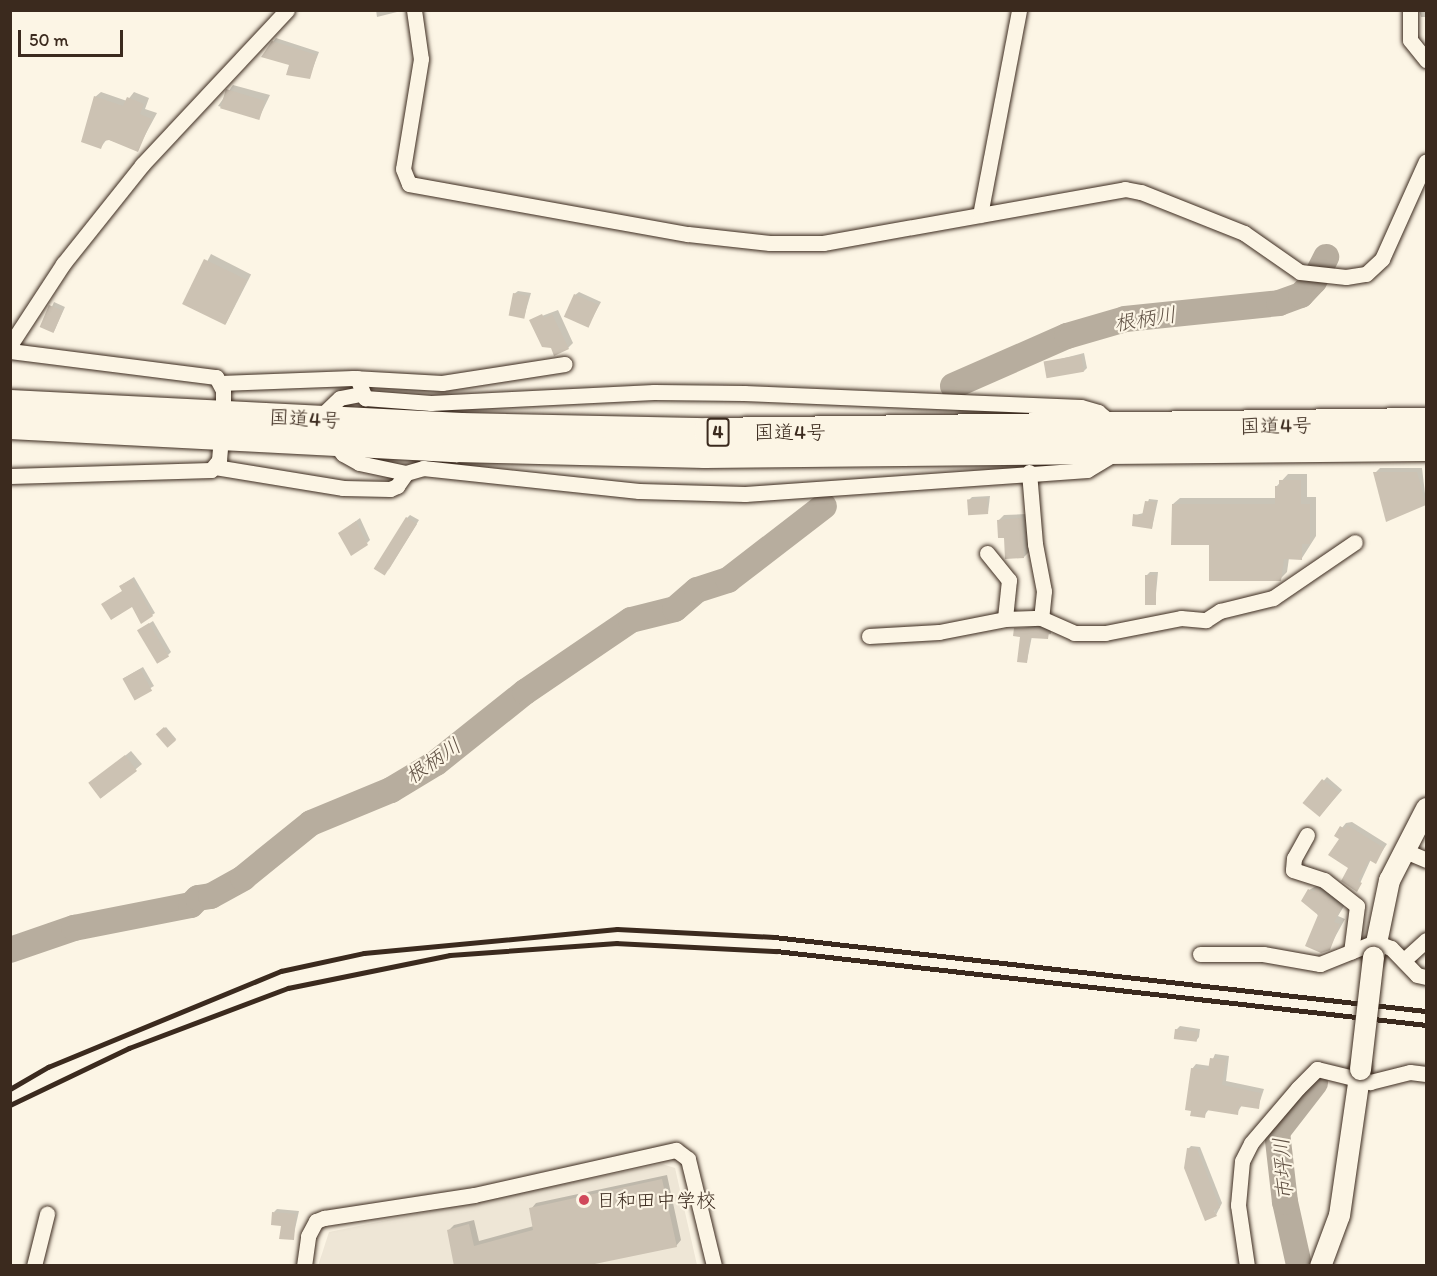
<!DOCTYPE html>
<meta charset="utf-8">
<style>
body{margin:0}
#map{position:relative;width:1437px;height:1276px;overflow:hidden;background:#fcf5e5;font-family:Itim,"Klee One",sans-serif}
div>[style]{position:absolute}
.built>*{inset:0;background:#eee6d6}
.shadow>*{inset:0;background:#0003;transform-origin:0 0}
.river>*{height:26px;margin:-13px;padding:0 13px;transform-origin:13px;border-radius:13px;background:#b7ad9e}
.building>*{inset:0;background:#ccc2b3;transform-origin:0 0}
.roads{filter:drop-shadow(0 0 2px #3b2a1e) drop-shadow(0 0 2px #3b2a1e)}
.street>*{height:15px;margin:-7.5px;padding:0 7.5px;transform-origin:7.5px;border-radius:7.5px;background:#fcf5e5}
.secondary>*{height:21px;margin:-10.5px;padding:0 10.5px;transform-origin:10.5px;border-radius:10.5px;background:#fcf5e5}
.highway>*{height:28px;margin:-14px;padding:0 14px;transform-origin:14px;border-radius:14px;background:#fcf5e5}
.rail>*{height:4.5px;margin:-2.25px;padding:0 2.25px;transform-origin:2.25px;border-radius:2.25px;background:#3b2a1e}
.bridges{filter:drop-shadow(0 0 2px #3b2a1e) drop-shadow(0 0 2px #3b2a1e)}
.secondary-bridge>*{height:21px;margin:-10.5px;padding:0 10.5px;transform-origin:10.5px;border-radius:10.5px;background:#fcf5e5}
.dots>*{width:16px;height:16px;translate:-50% -50%;box-sizing:border-box;border:3px solid #fcf5e5;border-radius:50%}
span{translate:-50% -50%;white-space:nowrap;text-align:center;line-height:1.15;-webkit-text-stroke:4.5px #fcf5e5;paint-order:stroke}
.shield-label span{padding:2px 4px;background:#fcf5e5;border:2px solid;border-radius:4px;-webkit-text-stroke-width:0}
.shield-label{font-size:18px;color:#3b2a1e;font-weight:700}
.street-label{font-size:20px;color:#3b2a1e}
.poi-label{font-size:20px;color:#3b2a1e}
.left{translate:0 -50%;text-align:left}
.water-label{font-size:21px;color:#605144;font-style:italic}
.frame{position:absolute;inset:0;border:12px solid #3b2a1e;pointer-events:none}
.scale{position:absolute;left:18px;top:30px;width:105px;height:27px;box-sizing:border-box;border:3px solid #3b2a1e;border-top:0;padding-left:8px;font-size:18px;line-height:21px;white-space:nowrap;color:#3b2a1e;-webkit-text-stroke:4px #fcf5e5;paint-order:stroke}
</style>
<div id="map">
<div class="built">
<div style="clip-path:polygon(662px 1164px,675px 1168px,697px 1265px,318px 1266px,329px 1232px)"></div>
</div>
<div class="shadow">
<div style="clip-path:polygon(376px 10px,397px 10px,397px 12px,377px 17px)"></div>
<div style="clip-path:polygon(1419px 10px,1426px 10px,1426px 17px,1421px 17px)"></div>
<div style="clip-path:polygon(276px 38px,319px 52px,309px 78px,287px 74px,290px 64px,273px 42px)"></div>
<div style="clip-path:polygon(233px 85px,270px 95px,259px 118px,218px 106px)"></div>
<div style="clip-path:polygon(101px 92px,127px 101px,134px 92px,149px 98px,145px 109px,157px 113px,137px 150px,107px 139px,101px 147px,95px 97px)"></div>
<div style="left:211px;top:254px;width:45px;height:56px;rotate:27deg"></div>
<div style="clip-path:polygon(518px 291px,531px 293px,524px 317px,514px 294px)"></div>
<div style="clip-path:polygon(579px 292px,601px 302px,588px 326px,575px 295px)"></div>
<div style="left:54px;top:302px;width:12px;height:27px;rotate:24deg"></div>
<div style="clip-path:polygon(558px 310px,573px 343px,568px 348px,552px 346px,531px 320px)"></div>
<div style="clip-path:polygon(1084px 353px,1087px 368px,1084px 371px,1045px 363px)"></div>
<div style="clip-path:polygon(1380px 468px,1422px 468px,1426px 502px,1375px 473px)"></div>
<div style="clip-path:polygon(1288px 474px,1307px 474px,1307px 497px,1316px 497px,1316px 536px,1302px 558px,1289px 558px,1287px 572px,1280px 579px,1210px 543px,1173px 504px,1180px 498px,1276px 498px,1276px 487px)"></div>
<div style="clip-path:polygon(990px 496px,988px 513px,969px 500px,972px 497px)"></div>
<div style="clip-path:polygon(1149px 499px,1158px 500px,1152px 528px,1135px 515px,1144px 513px)"></div>
<div style="clip-path:polygon(1027px 514px,1029px 552px,1024px 557px,1006px 536px,999px 520px,1004px 515px)"></div>
<div style="clip-path:polygon(410px 515px,419px 520px,388px 571px,407px 518px)"></div>
<div style="clip-path:polygon(360px 518px,370px 540px,367px 543px,344px 530px)"></div>
<div style="clip-path:polygon(1150px 572px,1158px 572px,1155px 604px,1147px 575px)"></div>
<div style="clip-path:polygon(134px 577px,155px 613px,152px 615px,123px 590px,123px 584px)"></div>
<div style="clip-path:polygon(153px 621px,171px 652px,168px 655px,142px 628px)"></div>
<div style="clip-path:polygon(1041px 625px,1051px 629px,1051px 634px,1032px 636px,1027px 661px,1021px 635px,1016px 629px)"></div>
<div style="left:143px;top:667px;width:22px;height:23px;rotate:60deg"></div>
<div style="left:166px;top:727px;width:16px;height:11px;rotate:50deg"></div>
<div style="clip-path:polygon(131px 751px,142px 764px,101px 798px,96px 779px)"></div>
<div style="left:1327px;top:777px;width:20px;height:34px;rotate:41deg"></div>
<div style="clip-path:polygon(1352px 822px,1387px 844px,1375px 862px,1371px 859px,1357px 890px,1341px 838px,1336px 835px,1346px 823px)"></div>
<div style="clip-path:polygon(1322px 883px,1347px 901px,1338px 916px,1345px 919px,1329px 948px,1309px 890px)"></div>
<div style="clip-path:polygon(1180px 1026px,1200px 1029px,1199px 1037px,1196px 1041px,1176px 1030px)"></div>
<div style="clip-path:polygon(1215px 1054px,1229px 1056px,1226px 1081px,1264px 1089px,1258px 1107px,1242px 1105px,1237px 1113px,1209px 1109px,1204px 1116px,1192px 1069px,1196px 1064px,1210px 1066px)"></div>
<div style="clip-path:polygon(1191px 1146px,1200px 1147px,1222px 1203px,1216px 1215px,1188px 1149px)"></div>
<div style="clip-path:polygon(667px 1175px,681px 1240px,676px 1246px,456px 1266px,449px 1230px,454px 1225px,474px 1220px,479px 1241px,534px 1226px,531px 1209px,536px 1203px)"></div>
<div style="clip-path:polygon(277px 1209px,299px 1211px,293px 1238px,274px 1212px)"></div>
</div>
<div class="river">
<div style="left:953px;top:386px;width:124px;rotate:-23.7deg"></div>
<div style="left:1067px;top:336px;width:60px;rotate:-16.3deg"></div>
<div style="left:1125px;top:319px;width:155px;rotate:-5.9deg"></div>
<div style="left:1279px;top:303px;width:23px;rotate:-20deg"></div>
<div style="left:1301px;top:295px;width:19px;rotate:-47deg"></div>
<div style="left:1314px;top:281px;width:27px;rotate:-63deg"></div>
<div style="left:10px;top:950px;width:68px;rotate:-19deg"></div>
<div style="left:74px;top:928px;width:119px;rotate:-11.1deg"></div>
<div style="left:191px;top:905px;width:10px;rotate:-45deg"></div>
<div style="left:198px;top:898px;width:13px;rotate:-9deg"></div>
<div style="left:211px;top:896px;width:37px;rotate:-29deg"></div>
<div style="left:243px;top:878px;width:87px;rotate:-39deg"></div>
<div style="left:311px;top:823px;width:87px;rotate:-22.4deg"></div>
<div style="left:391px;top:790px;width:52px;rotate:-31deg"></div>
<div style="left:436px;top:763px;width:114px;rotate:-38.6deg"></div>
<div style="left:525px;top:692px;width:128px;rotate:-34.2deg"></div>
<div style="left:631px;top:620px;width:45px;rotate:-14deg"></div>
<div style="left:675px;top:609px;width:29px;rotate:-41deg"></div>
<div style="left:697px;top:590px;width:33px;rotate:-18deg"></div>
<div style="left:728px;top:580px;width:121px;rotate:-37.6deg"></div>
<div style="left:1299px;top:1265px;width:65px;rotate:-102.5deg"></div>
<div style="left:1285px;top:1202px;width:70px;rotate:-96.5deg"></div>
<div style="left:1277px;top:1132px;width:62px;rotate:-52.2deg"></div>
</div>
<div class="building">
<div style="clip-path:polygon(272px 41px,317px 55px,310px 79px,286px 75px,289px 65px,261px 57px)"></div>
<div style="left:226px;top:89px;width:41px;height:20px;rotate:17deg"></div>
<div style="clip-path:polygon(94px 96px,123px 106px,127px 97px,144px 104px,140px 114px,152px 119px,138px 152px,109px 140px,104px 141px,101px 149px,81px 142px)"></div>
<div style="left:204px;top:259px;width:48px;height:50px;rotate:26deg"></div>
<div style="left:513px;top:293px;width:16px;height:23px;rotate:11deg"></div>
<div style="left:574px;top:294px;width:27px;height:25px;rotate:24deg"></div>
<div style="left:49px;top:305px;width:15px;height:24px;rotate:23deg"></div>
<div style="clip-path:polygon(542px 314px,544px 318px,552px 314px,569px 349px,554px 356px,551px 348px,542px 347px,529px 320px)"></div>
<div style="left:1081px;top:355px;width:17px;height:38px;rotate:80deg"></div>
<div style="clip-path:polygon(1373px 472px,1417px 472px,1426px 505px,1386px 522px)"></div>
<div style="clip-path:polygon(1279px 480px,1301px 480px,1301px 504px,1310px 504px,1310px 544px,1302px 544px,1302px 560px,1284px 559px,1281px 581px,1209px 581px,1209px 545px,1171px 545px,1172px 504px,1275px 504px,1275px 486px,1279px 486px)"></div>
<div style="left:987px;top:498px;width:16px;height:20px;rotate:86deg"></div>
<div style="clip-path:polygon(1145px 501px,1156px 502px,1152px 529px,1132px 526px,1133px 514px,1142px 516px)"></div>
<div style="left:406px;top:517px;width:13px;height:61px;rotate:32deg"></div>
<div style="clip-path:polygon(1022px 518px,1024px 558px,1005px 559px,1004px 538px,998px 538px,997px 520px)"></div>
<div style="clip-path:polygon(356px 521px,368px 545px,351px 556px,338px 533px)"></div>
<div style="left:1145px;top:575px;width:11px;height:30px"></div>
<div style="clip-path:polygon(132px 579px,153px 616px,141px 624px,132px 607px,111px 620px,101px 604px,122px 591px,119px 586px)"></div>
<div style="left:149px;top:623px;width:39px;height:14px;rotate:59deg"></div>
<div style="clip-path:polygon(1014px 628px,1040px 628px,1049px 632px,1048px 639px,1030px 638px,1027px 663px,1017px 662px,1020px 637px,1013px 636px)"></div>
<div style="left:140px;top:669px;width:25px;height:20px;rotate:61deg"></div>
<div style="left:164px;top:727px;width:18px;height:11px;rotate:49deg"></div>
<div style="left:125px;top:755px;width:20px;height:46px;rotate:53deg"></div>
<div style="left:1322px;top:779px;width:22px;height:31px;rotate:39deg"></div>
<div style="clip-path:polygon(1347px 825px,1384px 848px,1376px 864px,1369px 860px,1358px 881px,1362px 883px,1357px 892px,1341px 881px,1348px 868px,1328px 855px,1339px 839px,1334px 836px,1340px 826px,1345px 829px)"></div>
<div style="clip-path:polygon(1316px 888px,1342px 907px,1334px 922px,1340px 924px,1330px 950px,1321px 953px,1305px 946px,1318px 915px,1301px 901px,1308px 889px,1314px 892px)"></div>
<div style="left:1175px;top:1029px;width:23px;height:10px;rotate:7deg"></div>
<div style="clip-path:polygon(1210px 1058px,1226px 1060px,1222px 1085px,1261px 1093px,1259px 1109px,1239px 1106px,1238px 1115px,1206px 1110px,1205px 1118px,1190px 1116px,1191px 1111px,1185px 1110px,1191px 1068px,1208px 1070px)"></div>
<div style="clip-path:polygon(1187px 1148px,1197px 1149px,1220px 1208px,1214px 1210px,1217px 1216px,1205px 1221px,1184px 1168px)"></div>
<div style="clip-path:polygon(662px 1179px,677px 1247px,585px 1266px,454px 1266px,447px 1230px,469px 1224px,474px 1246px,533px 1230px,529px 1208px)"></div>
<div style="clip-path:polygon(272px 1212px,296px 1214px,294px 1240px,279px 1239px,281px 1226px,271px 1225px)"></div>
</div>
<div class="roads">
<div class="street">
<div style="left:414px;top:10px;width:49px;rotate:81.9deg"></div>
<div style="left:421px;top:59px;width:111px;rotate:99.3deg"></div>
<div style="left:403px;top:169px;width:16px;rotate:68deg"></div>
<div style="left:409px;top:184px;width:283px;rotate:10.2deg"></div>
<div style="left:688px;top:234px;width:82px;rotate:6.3deg"></div>
<div style="left:770px;top:243px;width:53px"></div>
<div style="left:823px;top:243px;width:307px;rotate:-10.1deg"></div>
<div style="left:1125px;top:189px;width:16px;rotate:11deg"></div>
<div style="left:1141px;top:192px;width:111px;rotate:21.7deg"></div>
<div style="left:1244px;top:233px;width:68px;rotate:34.9deg"></div>
<div style="left:1300px;top:272px;width:46px;rotate:6.2deg"></div>
<div style="left:1346px;top:277px;width:20px;rotate:-9deg"></div>
<div style="left:1366px;top:274px;width:22px;rotate:-43deg"></div>
<div style="left:1382px;top:259px;width:107px;rotate:-65.8deg"></div>
<div style="left:1410px;top:10px;width:30px;rotate:90deg"></div>
<div style="left:1410px;top:40px;width:26px;rotate:51deg"></div>
<div style="left:980px;top:215px;width:209px;rotate:-79.2deg"></div>
<div style="left:10px;top:345px;width:97px;rotate:-56.8deg"></div>
<div style="left:63px;top:264px;width:127px;rotate:-51.4deg"></div>
<div style="left:142px;top:165px;width:212px;rotate:-46.9deg"></div>
<div style="left:10px;top:351px;width:208px;rotate:7.2deg"></div>
<div style="left:216px;top:377px;width:15px;rotate:62deg"></div>
<div style="left:223px;top:390px;width:24px;rotate:90deg"></div>
<div style="left:357px;top:378px;width:22px;rotate:68deg"></div>
<div style="left:365px;top:398px;width:66px;rotate:4.3deg"></div>
<div style="left:431px;top:403px;width:223px;rotate:-2.8deg"></div>
<div style="left:654px;top:392px;width:90px;rotate:0.6deg"></div>
<div style="left:744px;top:393px;width:337px;rotate:2.4deg"></div>
<div style="left:1081px;top:407px;width:18px;rotate:16deg"></div>
<div style="left:1098px;top:412px;width:19px;rotate:39deg"></div>
<div style="left:220px;top:383px;width:133px;rotate:-2.2deg"></div>
<div style="left:353px;top:378px;width:89px;rotate:3.2deg"></div>
<div style="left:442px;top:383px;width:124px;rotate:-8.8deg"></div>
<div style="left:318px;top:419px;width:30px;rotate:-44deg"></div>
<div style="left:340px;top:398px;width:21px;rotate:-11deg"></div>
<div style="left:334px;top:443px;width:14px;rotate:51deg"></div>
<div style="left:343px;top:454px;width:18px;rotate:29deg"></div>
<div style="left:359px;top:463px;width:48px;rotate:12deg"></div>
<div style="left:215px;top:467px;width:130px;rotate:9.3deg"></div>
<div style="left:343px;top:488px;width:47px;rotate:1.2deg"></div>
<div style="left:390px;top:489px;width:8px;rotate:-23deg"></div>
<div style="left:397px;top:486px;width:16px;rotate:-55deg"></div>
<div style="left:406px;top:473px;width:18px;rotate:-16deg"></div>
<div style="left:423px;top:468px;width:217px;rotate:6.1deg"></div>
<div style="left:639px;top:491px;width:106px;rotate:1.6deg"></div>
<div style="left:745px;top:494px;width:343px;rotate:-4deg"></div>
<div style="left:1087px;top:470px;width:33px;rotate:-31deg"></div>
<div style="left:1029px;top:472px;width:72px;rotate:85.2deg"></div>
<div style="left:1035px;top:544px;width:48px;rotate:79.2deg"></div>
<div style="left:1044px;top:591px;width:27px;rotate:96deg"></div>
<div style="left:10px;top:476px;width:201px;rotate:-1.7deg"></div>
<div style="left:211px;top:470px;width:13px;rotate:-51deg"></div>
<div style="left:219px;top:460px;width:25px;rotate:-85deg"></div>
<div style="left:987px;top:553px;width:35px;rotate:51deg"></div>
<div style="left:1009px;top:580px;width:39px;rotate:96deg"></div>
<div style="left:869px;top:636px;width:70px;rotate:-3.3deg"></div>
<div style="left:939px;top:632px;width:67px;rotate:-11.1deg"></div>
<div style="left:1005px;top:619px;width:36px;rotate:-2deg"></div>
<div style="left:1041px;top:618px;width:36px;rotate:24deg"></div>
<div style="left:1074px;top:633px;width:31px"></div>
<div style="left:1105px;top:633px;width:77px;rotate:-11.2deg"></div>
<div style="left:1181px;top:618px;width:25px;rotate:5deg"></div>
<div style="left:1206px;top:620px;width:17px;rotate:-33deg"></div>
<div style="left:1220px;top:611px;width:55px;rotate:-13.8deg"></div>
<div style="left:1273px;top:598px;width:99px;rotate:-34.3deg"></div>
<div style="left:1307px;top:835px;width:26px;rotate:119deg"></div>
<div style="left:1294px;top:858px;width:12px;rotate:95deg"></div>
<div style="left:1293px;top:870px;width:33px;rotate:18deg"></div>
<div style="left:1324px;top:880px;width:42px;rotate:38.2deg"></div>
<div style="left:1357px;top:906px;width:46px;rotate:97.4deg"></div>
<div style="left:1403px;top:850px;width:25px;rotate:23deg"></div>
<div style="left:1200px;top:954px;width:63px"></div>
<div style="left:1263px;top:954px;width:58px;rotate:10deg"></div>
<div style="left:1320px;top:964px;width:59px;rotate:-21.8deg"></div>
<div style="left:1375px;top:942px;width:17px;rotate:21deg"></div>
<div style="left:1391px;top:948px;width:37px;rotate:46deg"></div>
<div style="left:1417px;top:975px;width:9px;rotate:13deg"></div>
<div style="left:1404px;top:960px;width:30px;rotate:-42deg"></div>
<div style="left:34px;top:1266px;width:54px;rotate:-76deg"></div>
<div style="left:304px;top:1266px;width:30px;rotate:-82deg"></div>
<div style="left:308px;top:1236px;width:17px;rotate:-62deg"></div>
<div style="left:316px;top:1221px;width:9px;rotate:-21deg"></div>
<div style="left:324px;top:1218px;width:152px;rotate:-8.7deg"></div>
<div style="left:474px;top:1195px;width:207px;rotate:-12.6deg"></div>
<div style="left:676px;top:1150px;width:15px;rotate:37deg"></div>
<div style="left:688px;top:1159px;width:110px;rotate:76.3deg"></div>
<div style="left:1247px;top:1266px;width:62px;rotate:-98.4deg"></div>
<div style="left:1238px;top:1205px;width:44px;rotate:-84.8deg"></div>
<div style="left:1242px;top:1161px;width:20px;rotate:-63deg"></div>
<div style="left:1251px;top:1143px;width:72px;rotate:-49.5deg"></div>
<div style="left:1298px;top:1088px;width:27px;rotate:-45deg"></div>
<div style="left:1317px;top:1069px;width:55px;rotate:13.8deg"></div>
<div style="left:1370px;top:1082px;width:41px;rotate:-14deg"></div>
<div style="left:1410px;top:1072px;width:16px;rotate:7deg"></div>
</div>
<div class="secondary">
<div style="left:1373px;top:957px;width:79px;rotate:-78.3deg"></div>
<div style="left:1389px;top:880px;width:81px;rotate:-62.8deg"></div>
<div style="left:1320px;top:1266px;width:54px;rotate:-69.6deg"></div>
<div style="left:1339px;top:1215px;width:148px;rotate:-81.8deg"></div>
</div>
<div class="highway">
<div style="left:10px;top:404px;width:452px;rotate:2.9deg"></div>
<div style="left:461px;top:427px;width:247px;rotate:1.2deg"></div>
<div style="left:708px;top:432px;width:718px;rotate:-0.8deg"></div>
<div style="left:10px;top:425px;width:447px;rotate:3deg"></div>
<div style="left:456px;top:448px;width:249px;rotate:1.4deg"></div>
<div style="left:705px;top:454px;width:721px;rotate:-0.56deg"></div>
</div>
</div>
<div class="rail">
<div style="left:10px;top:1089px;width:44px;rotate:-30.1deg"></div>
<div style="left:48px;top:1067px;width:252px;rotate:-22.4deg"></div>
<div style="left:281px;top:971px;width:85px;rotate:-12.2deg"></div>
<div style="left:364px;top:953px;width:254px;rotate:-5.4deg"></div>
<div style="left:617px;top:929px;width:157px;rotate:2.9deg"></div>
<div style="left:774px;top:937px;width:656px;rotate:6.48deg"></div>
<div style="left:10px;top:1105px;width:132px;rotate:-25.6deg"></div>
<div style="left:129px;top:1048px;width:170px;rotate:-20.7deg"></div>
<div style="left:288px;top:988px;width:165px;rotate:-11.5deg"></div>
<div style="left:450px;top:955px;width:167px;rotate:-4.1deg"></div>
<div style="left:617px;top:943px;width:159px;rotate:2.9deg"></div>
<div style="left:776px;top:951px;width:654px;rotate:6.49deg"></div>
</div>
<div class="bridges">
<div class="secondary-bridge">
<div style="left:1360px;top:1069px;width:113px;rotate:-83.4deg"></div>
</div>
</div>
<div class="dots">
<div style="left:584px;top:1200px;background:#d1495b"></div>
</div>
<div class="shield-label">
<span style="left:718px;top:432px">4</span>
</div>
<div class="street-label">
<span style="left:305px;top:419px;rotate:3deg">国道4号</span>
<span style="left:1276px;top:426px;rotate:-1deg">国道4号</span>
<span style="left:790px;top:432px">国道4号</span>
</div>
<div class="poi-label">
<span class="left" style="left:596px;top:1200px">日和田中学校</span>
</div>
<div class="water-label">
<span style="left:1145px;top:319px;rotate:-9deg">根柄川</span>
<span style="left:433px;top:761px;rotate:-35deg">根柄川</span>
<span style="left:1283px;top:1169px;rotate:-94deg">市坪川</span>
</div>
<div class="frame"></div>
<div class="scale">50 m</div>
</div>
